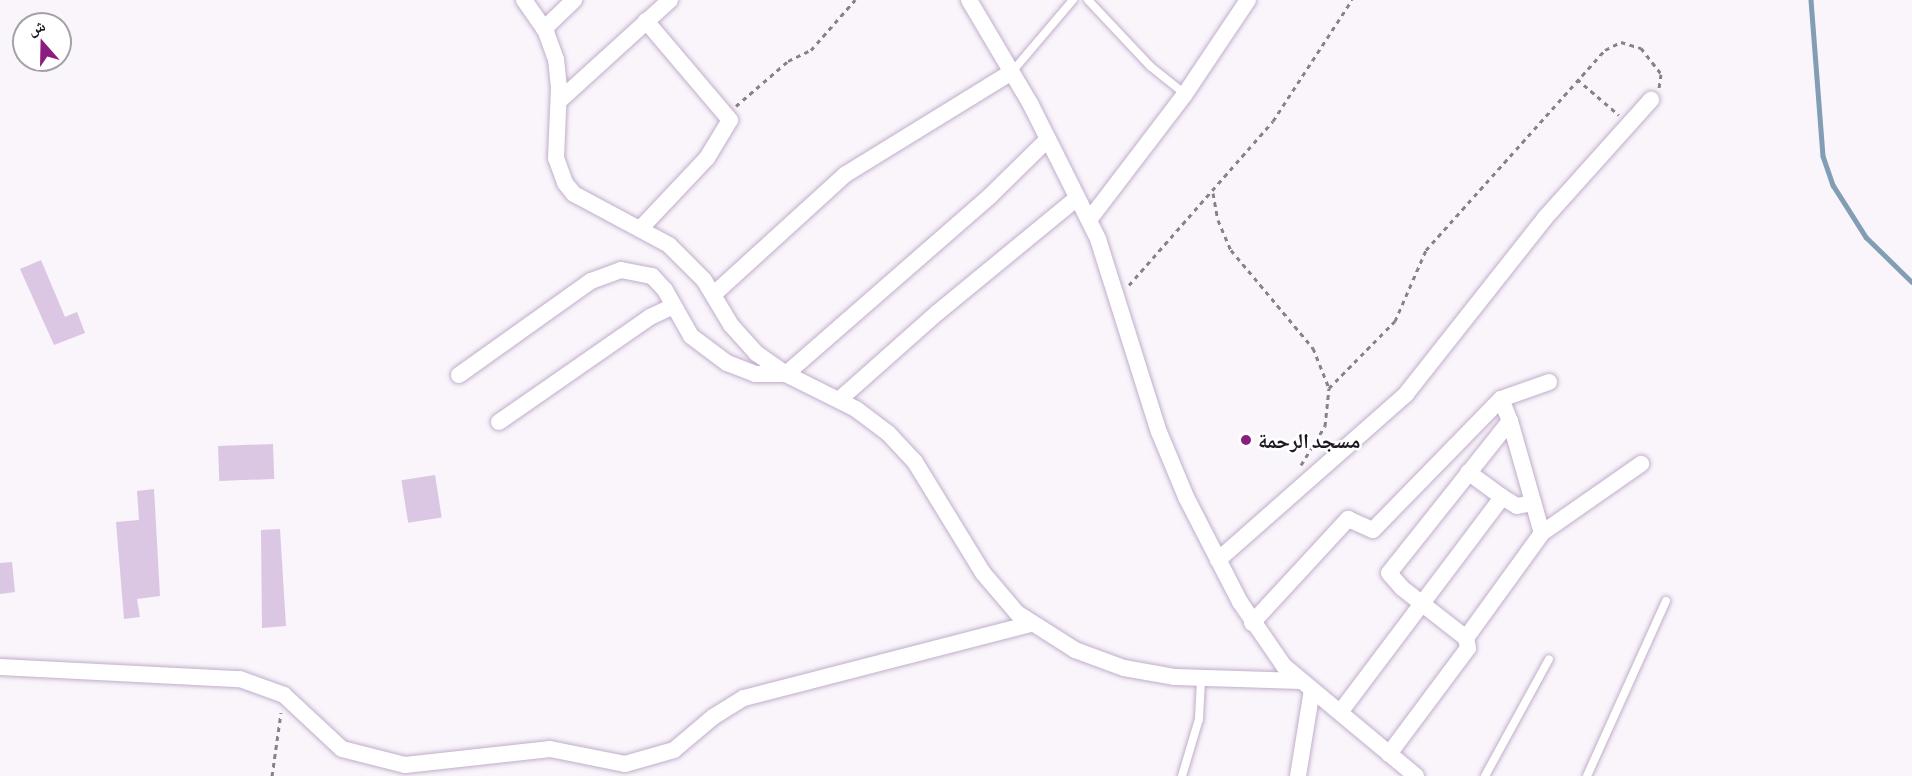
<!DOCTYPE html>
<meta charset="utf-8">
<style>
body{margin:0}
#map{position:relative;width:1912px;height:776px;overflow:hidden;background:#f9f5fb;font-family:"Asap Condensed","Noto Naskh Arabic",sans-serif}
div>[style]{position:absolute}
.stream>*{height:4.5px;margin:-2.25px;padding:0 2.25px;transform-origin:2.25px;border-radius:2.25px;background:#839db5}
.building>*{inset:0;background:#dbc7e4;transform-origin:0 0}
.path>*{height:3px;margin-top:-1.5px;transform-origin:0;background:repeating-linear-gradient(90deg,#878189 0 4.5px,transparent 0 9px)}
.roads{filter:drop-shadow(0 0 2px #c1adca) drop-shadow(0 0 2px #c1adca)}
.lane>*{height:8px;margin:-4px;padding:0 4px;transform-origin:4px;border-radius:4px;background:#fff}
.street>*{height:16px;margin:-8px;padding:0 8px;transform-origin:8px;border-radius:8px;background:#fff}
.dots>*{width:16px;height:16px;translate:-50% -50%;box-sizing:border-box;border:3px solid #fff;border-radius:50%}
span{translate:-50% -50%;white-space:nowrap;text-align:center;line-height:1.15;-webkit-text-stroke:5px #fff;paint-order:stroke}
.poi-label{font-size:21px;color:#1f1722;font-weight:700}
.left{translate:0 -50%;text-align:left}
.north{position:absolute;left:12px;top:12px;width:60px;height:60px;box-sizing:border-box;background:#fff;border:2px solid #a5a2a7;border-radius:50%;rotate:340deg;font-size:16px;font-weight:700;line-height:24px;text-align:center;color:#1f1722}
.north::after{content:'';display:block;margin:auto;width:21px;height:27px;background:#8b1c80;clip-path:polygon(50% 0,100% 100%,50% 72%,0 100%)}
</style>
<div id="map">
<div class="stream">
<div style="left:1811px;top:0;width:156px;rotate:85.6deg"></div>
<div style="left:1823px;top:156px;width:31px;rotate:71deg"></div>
<div style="left:1833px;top:185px;width:62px;rotate:57.6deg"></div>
<div style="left:1866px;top:237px;width:64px;rotate:44.4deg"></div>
</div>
<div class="building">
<div style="clip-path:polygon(41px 260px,65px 317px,77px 312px,85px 333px,54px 345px,20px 269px)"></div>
<div style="left:273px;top:444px;width:35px;height:55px;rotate:88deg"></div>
<div style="left:435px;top:475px;width:43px;height:34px;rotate:81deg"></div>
<div style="clip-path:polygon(154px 489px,160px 596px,137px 599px,140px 617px,124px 619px,116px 522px,139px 520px,137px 491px)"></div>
<div style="clip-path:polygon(280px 529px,286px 626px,262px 628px,261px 530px)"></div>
<div style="clip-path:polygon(12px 562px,15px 592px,0 594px,0 563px)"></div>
</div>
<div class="path">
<div style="left:1577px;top:79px;width:55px;rotate:40.6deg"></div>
<div style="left:736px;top:106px;width:69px;rotate:-40.9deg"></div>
<div style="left:788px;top:61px;width:25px;rotate:-26deg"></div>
<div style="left:811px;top:50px;width:67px;rotate:-48.7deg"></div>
<div style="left:1213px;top:193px;width:27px;rotate:80deg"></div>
<div style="left:1218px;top:220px;width:33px;rotate:67deg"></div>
<div style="left:1231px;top:250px;width:128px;rotate:50.1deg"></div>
<div style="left:1313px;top:348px;width:43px;rotate:68.2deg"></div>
<div style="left:1129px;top:285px;width:218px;rotate:-48.7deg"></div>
<div style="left:1273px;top:121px;width:145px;rotate:-56.9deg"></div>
<div style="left:1301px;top:465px;width:46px;rotate:-58.4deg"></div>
<div style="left:1325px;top:426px;width:38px;rotate:-84deg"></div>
<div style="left:1329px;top:388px;width:94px;rotate:-45.4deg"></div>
<div style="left:1395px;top:321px;width:77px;rotate:-66.4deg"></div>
<div style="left:1426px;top:250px;width:268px;rotate:-48.2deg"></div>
<div style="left:1605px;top:50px;width:18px;rotate:-27deg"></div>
<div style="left:1621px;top:42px;width:21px;rotate:17deg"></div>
<div style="left:1641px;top:48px;width:33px;rotate:52deg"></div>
<div style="left:1661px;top:74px;width:15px;rotate:98deg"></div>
<div style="left:272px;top:776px;width:64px;rotate:-81.9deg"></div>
</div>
<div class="roads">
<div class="lane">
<div style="left:1088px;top:0;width:91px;rotate:46.8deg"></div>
<div style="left:1150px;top:66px;width:45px;rotate:38.7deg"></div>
<div style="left:1011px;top:73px;width:96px;rotate:-49.7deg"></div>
<div style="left:1182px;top:776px;width:59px;rotate:-73.4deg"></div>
<div style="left:1199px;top:719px;width:40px;rotate:-87.1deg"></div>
<div style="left:1485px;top:776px;width:133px;rotate:-61.3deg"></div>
<div style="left:1587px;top:776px;width:192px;rotate:-65.7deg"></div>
</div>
<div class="street">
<div style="left:524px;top:0;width:39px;rotate:55deg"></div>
<div style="left:546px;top:32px;width:29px;rotate:70deg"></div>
<div style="left:556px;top:59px;width:28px;rotate:84deg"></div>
<div style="left:559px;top:87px;width:71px;rotate:92.4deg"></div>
<div style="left:556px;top:158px;width:27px;rotate:70deg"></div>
<div style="left:565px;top:183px;width:14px;rotate:51deg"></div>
<div style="left:574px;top:194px;width:108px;rotate:28.2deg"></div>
<div style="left:669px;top:245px;width:49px;rotate:45deg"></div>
<div style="left:704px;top:280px;width:52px;rotate:59deg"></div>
<div style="left:731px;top:325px;width:38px;rotate:48deg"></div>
<div style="left:756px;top:353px;width:37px;rotate:35deg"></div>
<div style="left:786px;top:374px;width:78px;rotate:26.6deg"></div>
<div style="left:856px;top:409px;width:40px;rotate:37deg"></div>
<div style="left:888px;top:433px;width:40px;rotate:47deg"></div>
<div style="left:915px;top:462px;width:130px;rotate:58.5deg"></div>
<div style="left:983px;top:573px;width:52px;rotate:49.6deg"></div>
<div style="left:1017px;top:613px;width:69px;rotate:32.5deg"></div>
<div style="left:1075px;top:650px;width:52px;rotate:20.2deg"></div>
<div style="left:1124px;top:668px;width:52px;rotate:10deg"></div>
<div style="left:1175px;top:677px;width:126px;rotate:1.8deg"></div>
<div style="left:969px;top:0;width:122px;rotate:59.4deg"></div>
<div style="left:1031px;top:105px;width:150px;rotate:63.4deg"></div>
<div style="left:1098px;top:239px;width:202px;rotate:72.5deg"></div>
<div style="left:1159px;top:432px;width:70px;rotate:67.4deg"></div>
<div style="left:1186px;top:497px;width:118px;rotate:62.8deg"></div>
<div style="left:1240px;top:602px;width:78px;rotate:55.5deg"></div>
<div style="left:1284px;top:666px;width:172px;rotate:39.8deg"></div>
<div style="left:544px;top:29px;width:42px;rotate:-44deg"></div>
<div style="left:559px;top:101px;width:150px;rotate:-42.3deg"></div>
<div style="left:1089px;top:220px;width:158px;rotate:-52.7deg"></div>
<div style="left:1185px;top:94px;width:113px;rotate:-56.2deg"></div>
<div style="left:640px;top:229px;width:98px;rotate:-46.7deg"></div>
<div style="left:707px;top:158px;width:44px;rotate:-58.8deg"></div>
<div style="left:730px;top:120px;width:130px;rotate:-130.3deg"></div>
<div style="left:714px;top:294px;width:178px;rotate:-42.3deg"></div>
<div style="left:846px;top:174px;width:193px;rotate:-31.6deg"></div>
<div style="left:459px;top:375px;width:162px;rotate:-35.5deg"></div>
<div style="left:591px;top:281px;width:32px;rotate:-20deg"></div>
<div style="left:621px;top:270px;width:32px;rotate:11deg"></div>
<div style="left:652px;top:276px;width:19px;rotate:47deg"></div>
<div style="left:665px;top:290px;width:53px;rotate:60.5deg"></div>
<div style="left:691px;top:336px;width:45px;rotate:36.9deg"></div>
<div style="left:727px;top:363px;width:30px;rotate:21deg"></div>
<div style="left:755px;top:374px;width:31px"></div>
<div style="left:786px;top:374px;width:271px;rotate:-41.1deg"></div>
<div style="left:990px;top:196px;width:81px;rotate:-44.5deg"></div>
<div style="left:840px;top:399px;width:130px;rotate:-41.6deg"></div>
<div style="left:937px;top:313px;width:180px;rotate:-39.4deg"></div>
<div style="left:1501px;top:399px;width:24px;rotate:68deg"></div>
<div style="left:1510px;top:421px;width:194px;rotate:128.5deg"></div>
<div style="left:1389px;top:573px;width:20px;rotate:49deg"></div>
<div style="left:1402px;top:588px;width:81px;rotate:38deg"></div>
<div style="left:1466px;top:638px;width:130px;rotate:-54.1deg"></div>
<div style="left:1542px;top:533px;width:121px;rotate:-34.9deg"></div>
<div style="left:1510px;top:421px;width:116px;rotate:74.1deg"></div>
<div style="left:499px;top:422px;width:184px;rotate:-34.8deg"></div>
<div style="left:650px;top:317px;width:26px;rotate:-25deg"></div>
<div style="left:1502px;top:497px;width:17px;rotate:31deg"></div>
<div style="left:1517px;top:506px;width:15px;rotate:-11deg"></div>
<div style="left:1218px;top:560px;width:251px;rotate:-41.4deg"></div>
<div style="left:1406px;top:394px;width:224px;rotate:-51.7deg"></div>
<div style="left:1545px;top:218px;width:159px;rotate:-48.1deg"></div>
<div style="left:1252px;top:623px;width:142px;rotate:-47.3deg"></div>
<div style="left:1348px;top:519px;width:27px;rotate:24deg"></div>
<div style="left:1373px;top:530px;width:183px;rotate:-45.7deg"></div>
<div style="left:1501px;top:399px;width:51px;rotate:-19.5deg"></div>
<div style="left:0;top:667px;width:240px;rotate:2.9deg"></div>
<div style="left:240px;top:679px;width:47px;rotate:20deg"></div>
<div style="left:284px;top:695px;width:79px;rotate:43deg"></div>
<div style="left:342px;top:749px;width:65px;rotate:14.3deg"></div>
<div style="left:405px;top:765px;width:146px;rotate:-6.3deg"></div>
<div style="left:550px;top:749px;width:76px;rotate:11.3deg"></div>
<div style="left:625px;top:764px;width:51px;rotate:-15.9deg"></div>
<div style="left:674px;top:750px;width:51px;rotate:-40.2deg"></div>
<div style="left:713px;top:717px;width:36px;rotate:-32deg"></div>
<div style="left:744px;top:698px;width:296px;rotate:-14.5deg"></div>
<div style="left:1341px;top:711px;width:268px;rotate:-53deg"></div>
<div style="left:1502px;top:497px;width:42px;rotate:-143.7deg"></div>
<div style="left:1389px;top:754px;width:132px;rotate:-53.3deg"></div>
<div style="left:1468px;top:648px;width:10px;rotate:-101deg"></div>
<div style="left:1298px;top:776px;width:87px;rotate:-80.8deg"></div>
</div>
</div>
<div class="dots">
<div style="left:1246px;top:440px;background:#8b1c80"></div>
</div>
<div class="poi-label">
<span class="left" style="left:1258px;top:440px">مسجد الرحمة</span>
</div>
<div class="north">ش</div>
</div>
